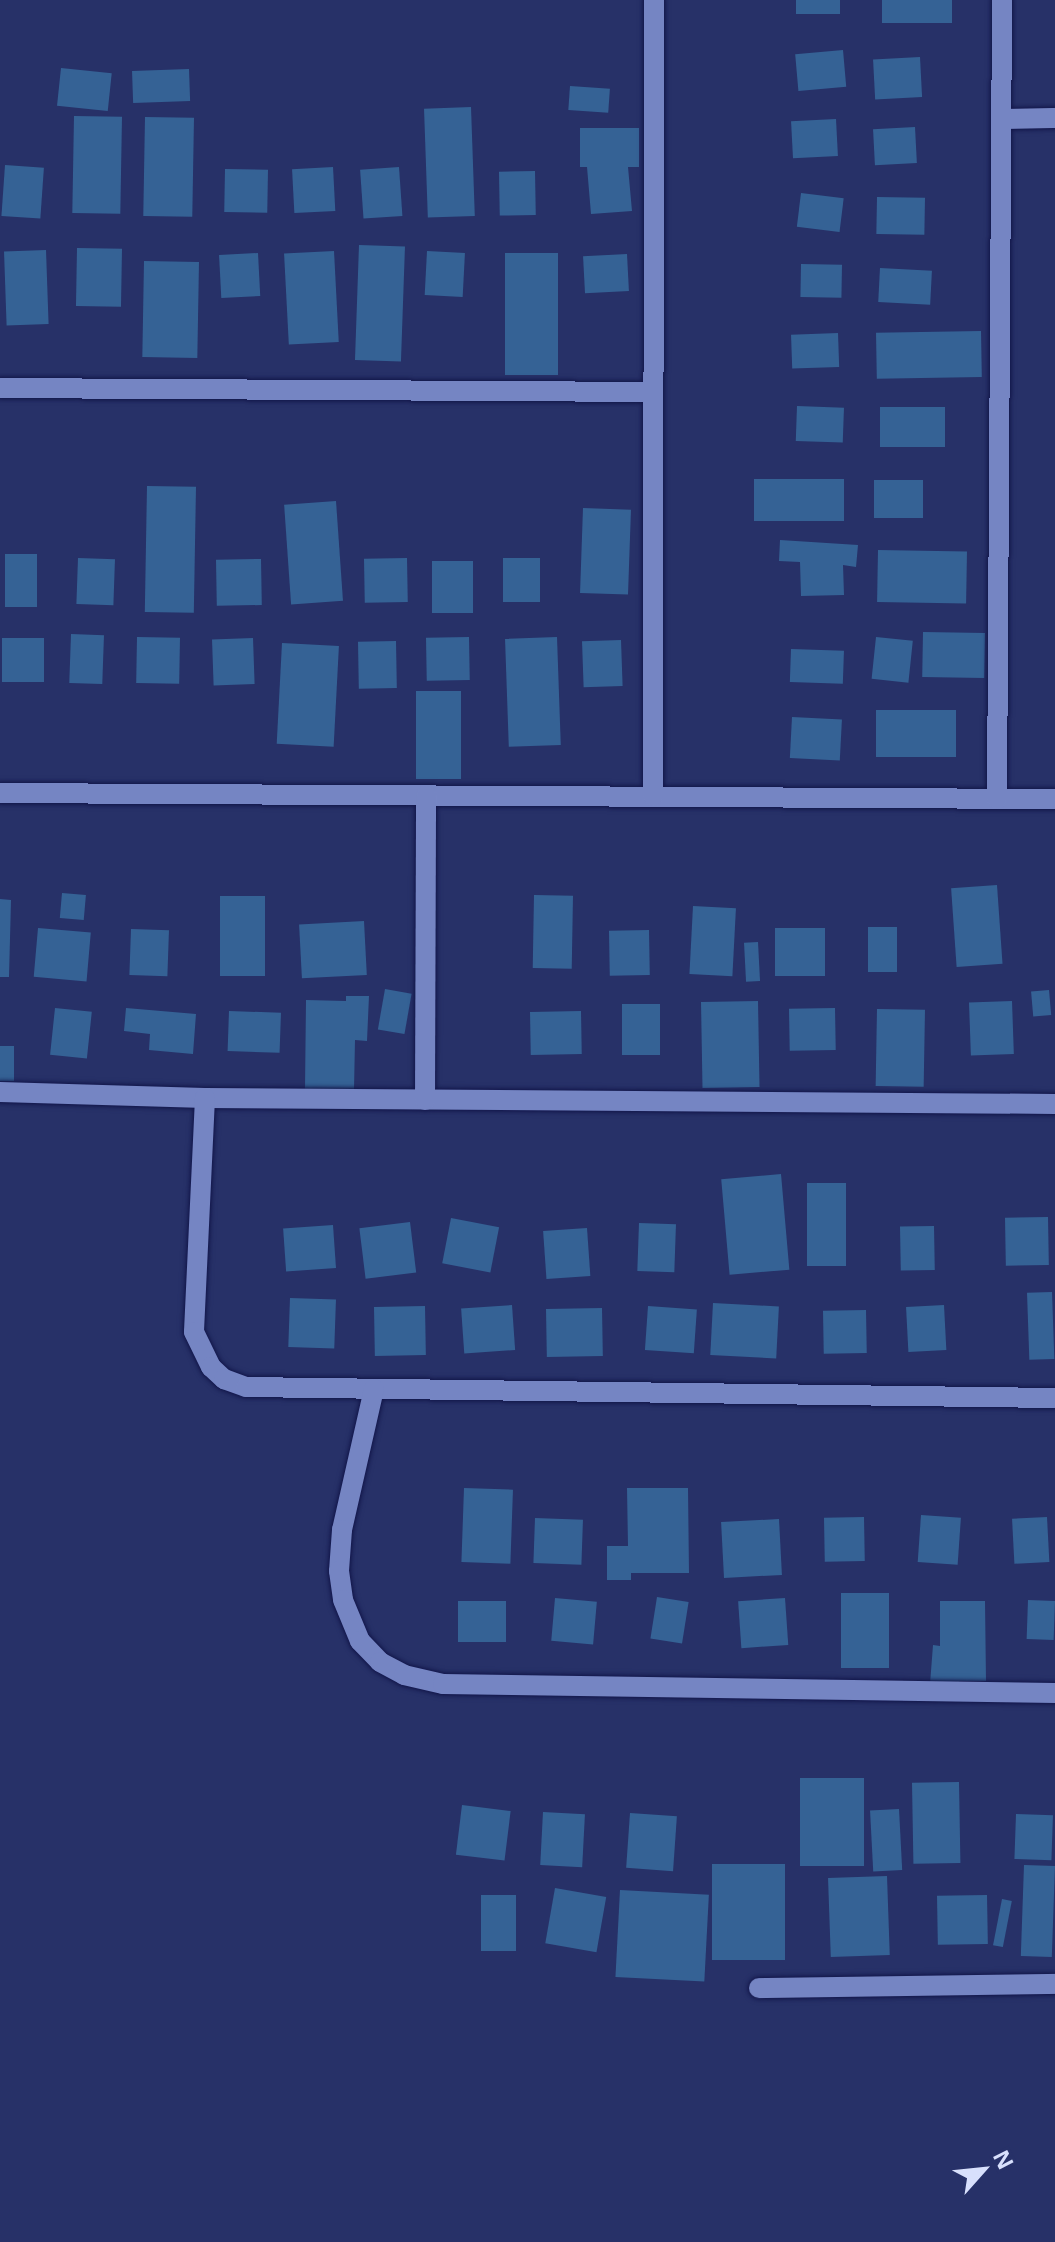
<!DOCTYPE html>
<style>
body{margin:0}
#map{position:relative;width:1055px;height:2242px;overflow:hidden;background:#273168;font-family:"Noto Sans",sans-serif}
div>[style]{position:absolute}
.building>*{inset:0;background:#356295;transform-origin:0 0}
.roads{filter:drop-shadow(0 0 2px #12164a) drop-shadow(0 0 2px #12164a)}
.minor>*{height:20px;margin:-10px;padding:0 10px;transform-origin:10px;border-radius:10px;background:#7585c3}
span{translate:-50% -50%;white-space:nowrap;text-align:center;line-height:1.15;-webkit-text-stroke:7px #273168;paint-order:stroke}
.north{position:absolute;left:943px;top:2130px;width:80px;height:80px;-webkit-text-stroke:6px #273168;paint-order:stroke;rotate:63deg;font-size:22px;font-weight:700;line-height:32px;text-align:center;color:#d8e0fc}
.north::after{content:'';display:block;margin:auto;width:28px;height:36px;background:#d8e0fc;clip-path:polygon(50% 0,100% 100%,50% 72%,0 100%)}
</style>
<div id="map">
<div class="building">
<div style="left:796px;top:0;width:44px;height:14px"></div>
<div style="left:882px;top:0;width:70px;height:23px"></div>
<div style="left:843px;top:50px;width:37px;height:48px;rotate:85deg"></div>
<div style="left:920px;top:57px;width:40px;height:47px;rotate:87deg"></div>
<div style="left:61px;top:68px;width:51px;height:38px;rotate:6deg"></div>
<div style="left:189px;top:69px;width:32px;height:57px;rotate:88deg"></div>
<div style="left:570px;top:86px;width:40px;height:24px;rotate:4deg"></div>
<div style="left:471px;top:107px;width:109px;height:47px;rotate:88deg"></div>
<div style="left:74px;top:116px;width:48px;height:97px;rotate:1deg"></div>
<div style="left:145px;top:117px;width:49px;height:99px;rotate:1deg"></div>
<div style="left:836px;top:119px;width:37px;height:45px;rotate:87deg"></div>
<div style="left:915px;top:127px;width:36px;height:42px;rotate:87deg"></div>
<div style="clip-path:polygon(580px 128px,639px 128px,639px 167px,628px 167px,632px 211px,591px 214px,587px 167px,580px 167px)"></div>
<div style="left:5px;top:165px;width:39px;height:51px;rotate:4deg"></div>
<div style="left:333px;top:167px;width:44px;height:41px;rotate:87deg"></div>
<div style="left:399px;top:167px;width:49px;height:39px;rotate:86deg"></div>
<div style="left:225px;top:169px;width:43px;height:43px;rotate:1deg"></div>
<div style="left:535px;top:171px;width:44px;height:36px;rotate:89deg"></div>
<div style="left:801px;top:193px;width:43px;height:34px;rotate:7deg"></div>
<div style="left:877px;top:197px;width:48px;height:37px;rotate:1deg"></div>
<div style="left:359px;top:245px;width:46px;height:115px;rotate:2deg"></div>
<div style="left:77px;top:248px;width:45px;height:58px;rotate:1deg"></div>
<div style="left:46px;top:250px;width:74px;height:42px;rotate:88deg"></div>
<div style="left:334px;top:251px;width:91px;height:50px;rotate:87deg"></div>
<div style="left:427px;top:251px;width:38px;height:44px;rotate:3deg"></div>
<div style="left:258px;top:253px;width:43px;height:39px;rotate:87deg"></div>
<div style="left:505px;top:253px;width:53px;height:122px"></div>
<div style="left:627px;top:254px;width:37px;height:44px;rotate:87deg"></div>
<div style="left:144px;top:261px;width:55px;height:96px;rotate:1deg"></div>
<div style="left:801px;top:264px;width:41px;height:33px;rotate:1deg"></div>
<div style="left:880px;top:268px;width:52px;height:34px;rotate:3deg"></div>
<div style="left:981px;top:331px;width:46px;height:105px;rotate:89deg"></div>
<div style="left:838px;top:333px;width:34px;height:47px;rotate:88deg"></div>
<div style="left:797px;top:406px;width:47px;height:35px;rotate:2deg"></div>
<div style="left:880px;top:407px;width:65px;height:40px"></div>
<div style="left:754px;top:479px;width:90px;height:42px"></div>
<div style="left:874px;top:480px;width:49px;height:38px"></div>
<div style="left:147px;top:486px;width:49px;height:126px;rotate:1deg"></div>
<div style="left:336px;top:501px;width:100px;height:52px;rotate:86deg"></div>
<div style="left:583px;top:508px;width:48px;height:85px;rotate:2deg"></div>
<div style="clip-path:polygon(780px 540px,858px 545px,856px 567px,843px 565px,844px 595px,801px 596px,800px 562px,779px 561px)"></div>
<div style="left:878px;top:550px;width:89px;height:52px;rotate:1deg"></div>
<div style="left:5px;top:554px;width:32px;height:53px"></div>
<div style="left:78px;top:558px;width:37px;height:46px;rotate:2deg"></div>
<div style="left:407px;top:558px;width:44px;height:43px;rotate:89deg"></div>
<div style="left:503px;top:558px;width:37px;height:44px"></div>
<div style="left:261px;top:559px;width:46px;height:45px;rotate:89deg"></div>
<div style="left:432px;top:561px;width:41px;height:52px"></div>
<div style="left:923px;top:632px;width:62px;height:45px;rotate:1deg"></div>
<div style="left:71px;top:634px;width:33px;height:49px;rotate:2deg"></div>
<div style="left:137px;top:637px;width:43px;height:46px;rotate:1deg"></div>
<div style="left:469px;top:637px;width:43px;height:43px;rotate:89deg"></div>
<div style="left:557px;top:637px;width:108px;height:52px;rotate:88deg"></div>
<div style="left:876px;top:637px;width:37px;height:42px;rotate:6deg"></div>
<div style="left:2px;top:638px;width:42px;height:44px"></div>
<div style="left:253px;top:638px;width:46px;height:41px;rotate:88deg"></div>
<div style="left:621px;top:640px;width:46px;height:39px;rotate:88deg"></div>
<div style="left:396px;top:641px;width:47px;height:38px;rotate:89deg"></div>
<div style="left:282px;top:643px;width:57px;height:101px;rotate:3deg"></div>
<div style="left:791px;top:649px;width:53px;height:33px;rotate:2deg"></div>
<div style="left:416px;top:691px;width:45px;height:88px"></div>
<div style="left:876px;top:710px;width:80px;height:47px"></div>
<div style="left:792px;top:717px;width:50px;height:41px;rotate:3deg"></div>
<div style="left:997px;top:885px;width:79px;height:46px;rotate:86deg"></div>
<div style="left:62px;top:893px;width:24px;height:25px;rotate:5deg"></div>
<div style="left:534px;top:895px;width:39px;height:73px;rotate:1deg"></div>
<div style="left:220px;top:896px;width:45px;height:80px"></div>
<div style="clip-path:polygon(0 899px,11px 900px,9px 977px,0 977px)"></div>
<div style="left:693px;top:906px;width:43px;height:68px;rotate:3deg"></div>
<div style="left:364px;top:921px;width:54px;height:65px;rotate:87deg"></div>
<div style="left:868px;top:927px;width:29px;height:45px"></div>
<div style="left:38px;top:928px;width:53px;height:49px;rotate:5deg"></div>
<div style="left:775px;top:928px;width:50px;height:48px"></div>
<div style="left:131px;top:929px;width:38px;height:46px;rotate:2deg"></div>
<div style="left:649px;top:930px;width:45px;height:40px;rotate:89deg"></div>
<div style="left:758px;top:942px;width:39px;height:14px;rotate:87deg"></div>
<div style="left:385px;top:989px;width:27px;height:41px;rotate:10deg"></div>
<div style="left:1049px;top:990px;width:25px;height:18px;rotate:85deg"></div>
<div style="clip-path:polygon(346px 996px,369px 996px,367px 1041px,355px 1040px,354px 1090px,305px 1089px,306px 1000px,346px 1001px)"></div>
<div style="left:758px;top:1001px;width:86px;height:57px;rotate:89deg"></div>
<div style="left:1012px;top:1001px;width:53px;height:43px;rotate:88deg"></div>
<div style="left:660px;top:1004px;width:51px;height:38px;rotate:90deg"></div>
<div style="left:55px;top:1008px;width:37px;height:47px;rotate:6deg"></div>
<div style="clip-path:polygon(126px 1008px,196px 1014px,193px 1054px,149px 1050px,150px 1034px,124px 1031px)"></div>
<div style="left:835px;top:1008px;width:42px;height:46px;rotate:89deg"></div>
<div style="left:877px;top:1009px;width:48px;height:77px;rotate:1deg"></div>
<div style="left:229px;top:1011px;width:52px;height:40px;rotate:2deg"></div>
<div style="left:581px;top:1011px;width:43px;height:51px;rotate:89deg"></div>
<div style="left:0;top:1046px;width:14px;height:35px"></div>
<div style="left:781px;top:1174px;width:96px;height:60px;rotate:85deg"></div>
<div style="left:807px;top:1183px;width:39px;height:83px"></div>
<div style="left:1048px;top:1217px;width:48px;height:43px;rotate:89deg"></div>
<div style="left:451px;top:1218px;width:49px;height:46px;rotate:11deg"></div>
<div style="left:410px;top:1222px;width:51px;height:51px;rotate:83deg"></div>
<div style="left:639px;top:1223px;width:37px;height:48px;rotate:2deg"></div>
<div style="left:333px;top:1225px;width:43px;height:50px;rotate:86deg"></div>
<div style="left:934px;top:1226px;width:44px;height:34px;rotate:89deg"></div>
<div style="left:587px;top:1228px;width:48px;height:44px;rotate:86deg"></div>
<div style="left:1052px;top:1292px;width:67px;height:25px;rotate:88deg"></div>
<div style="left:290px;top:1298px;width:46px;height:49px;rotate:2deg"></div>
<div style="left:713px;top:1303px;width:66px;height:52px;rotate:3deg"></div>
<div style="left:512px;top:1305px;width:45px;height:51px;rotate:86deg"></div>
<div style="left:944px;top:1305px;width:45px;height:38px;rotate:87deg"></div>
<div style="left:425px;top:1306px;width:49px;height:51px;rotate:89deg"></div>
<div style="left:648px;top:1306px;width:49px;height:44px;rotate:4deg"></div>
<div style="left:602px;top:1308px;width:48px;height:56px;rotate:89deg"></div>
<div style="left:866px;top:1310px;width:43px;height:43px;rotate:89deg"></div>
<div style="left:464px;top:1488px;width:49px;height:74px;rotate:2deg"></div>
<div style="clip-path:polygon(627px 1488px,688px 1488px,689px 1573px,631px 1573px,631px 1580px,607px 1580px,607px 1546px,628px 1546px)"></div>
<div style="left:921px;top:1515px;width:40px;height:47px;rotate:4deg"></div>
<div style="left:864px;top:1517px;width:44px;height:40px;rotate:89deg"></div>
<div style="left:1047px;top:1517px;width:45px;height:35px;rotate:87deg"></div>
<div style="left:535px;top:1518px;width:48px;height:45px;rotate:2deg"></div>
<div style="left:779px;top:1519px;width:56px;height:58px;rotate:87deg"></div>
<div style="left:841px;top:1593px;width:48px;height:75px"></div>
<div style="left:657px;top:1597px;width:32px;height:42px;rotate:9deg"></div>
<div style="left:555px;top:1598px;width:42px;height:43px;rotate:5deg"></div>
<div style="left:785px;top:1598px;width:47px;height:47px;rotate:86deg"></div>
<div style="left:1028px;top:1600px;width:27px;height:39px;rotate:2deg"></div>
<div style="left:458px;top:1601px;width:48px;height:41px"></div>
<div style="clip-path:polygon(940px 1601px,985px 1601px,986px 1681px,959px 1681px,959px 1686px,930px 1684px,933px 1645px,940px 1646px)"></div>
<div style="left:800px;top:1778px;width:64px;height:88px"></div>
<div style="left:959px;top:1782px;width:81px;height:47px;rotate:89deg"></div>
<div style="left:462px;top:1805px;width:49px;height:50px;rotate:7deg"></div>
<div style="left:899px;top:1809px;width:61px;height:29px;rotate:87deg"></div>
<div style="left:543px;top:1812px;width:42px;height:53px;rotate:3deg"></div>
<div style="left:630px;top:1813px;width:47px;height:55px;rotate:4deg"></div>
<div style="left:1016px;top:1814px;width:37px;height:45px;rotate:2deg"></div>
<div style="left:712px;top:1864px;width:73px;height:96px"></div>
<div style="left:1024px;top:1865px;width:31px;height:91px;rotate:2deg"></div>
<div style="left:887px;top:1876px;width:79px;height:59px;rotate:88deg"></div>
<div style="left:555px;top:1888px;width:52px;height:56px;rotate:10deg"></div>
<div style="left:620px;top:1890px;width:89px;height:87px;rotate:3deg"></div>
<div style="left:481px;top:1895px;width:35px;height:56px"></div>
<div style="left:987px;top:1895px;width:49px;height:50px;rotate:89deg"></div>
<div style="left:1002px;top:1899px;width:10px;height:47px;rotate:11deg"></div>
</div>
<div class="roads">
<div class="minor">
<div style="left:1002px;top:119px;width:53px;rotate:-1.1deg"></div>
<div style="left:0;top:388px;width:652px;rotate:0.35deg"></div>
<div style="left:0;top:793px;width:1055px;rotate:0.33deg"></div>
<div style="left:653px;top:796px;width:796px;rotate:-89.93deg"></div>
<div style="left:997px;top:799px;width:799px;rotate:-89.64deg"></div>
<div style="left:0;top:1092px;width:205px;rotate:1.7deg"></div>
<div style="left:205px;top:1098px;width:850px;rotate:0.4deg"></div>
<div style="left:205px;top:1098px;width:234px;rotate:92.7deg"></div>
<div style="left:194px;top:1332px;width:39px;rotate:64deg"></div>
<div style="left:211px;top:1367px;width:18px;rotate:43deg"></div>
<div style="left:224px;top:1379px;width:23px;rotate:20deg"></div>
<div style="left:246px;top:1387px;width:809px;rotate:0.78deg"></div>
<div style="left:425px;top:1100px;width:304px;rotate:-89.8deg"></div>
<div style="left:374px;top:1389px;width:145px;rotate:102.8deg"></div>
<div style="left:342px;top:1530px;width:41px;rotate:94.2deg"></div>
<div style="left:339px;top:1571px;width:29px;rotate:82deg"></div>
<div style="left:343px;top:1600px;width:44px;rotate:67.5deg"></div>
<div style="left:360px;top:1641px;width:29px;rotate:46deg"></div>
<div style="left:380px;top:1662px;width:27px;rotate:28deg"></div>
<div style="left:404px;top:1675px;width:40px;rotate:13deg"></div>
<div style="left:443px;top:1684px;width:612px;rotate:0.84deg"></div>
<div style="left:759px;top:1988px;width:296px;rotate:-0.8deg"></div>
</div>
</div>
<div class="north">N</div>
</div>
